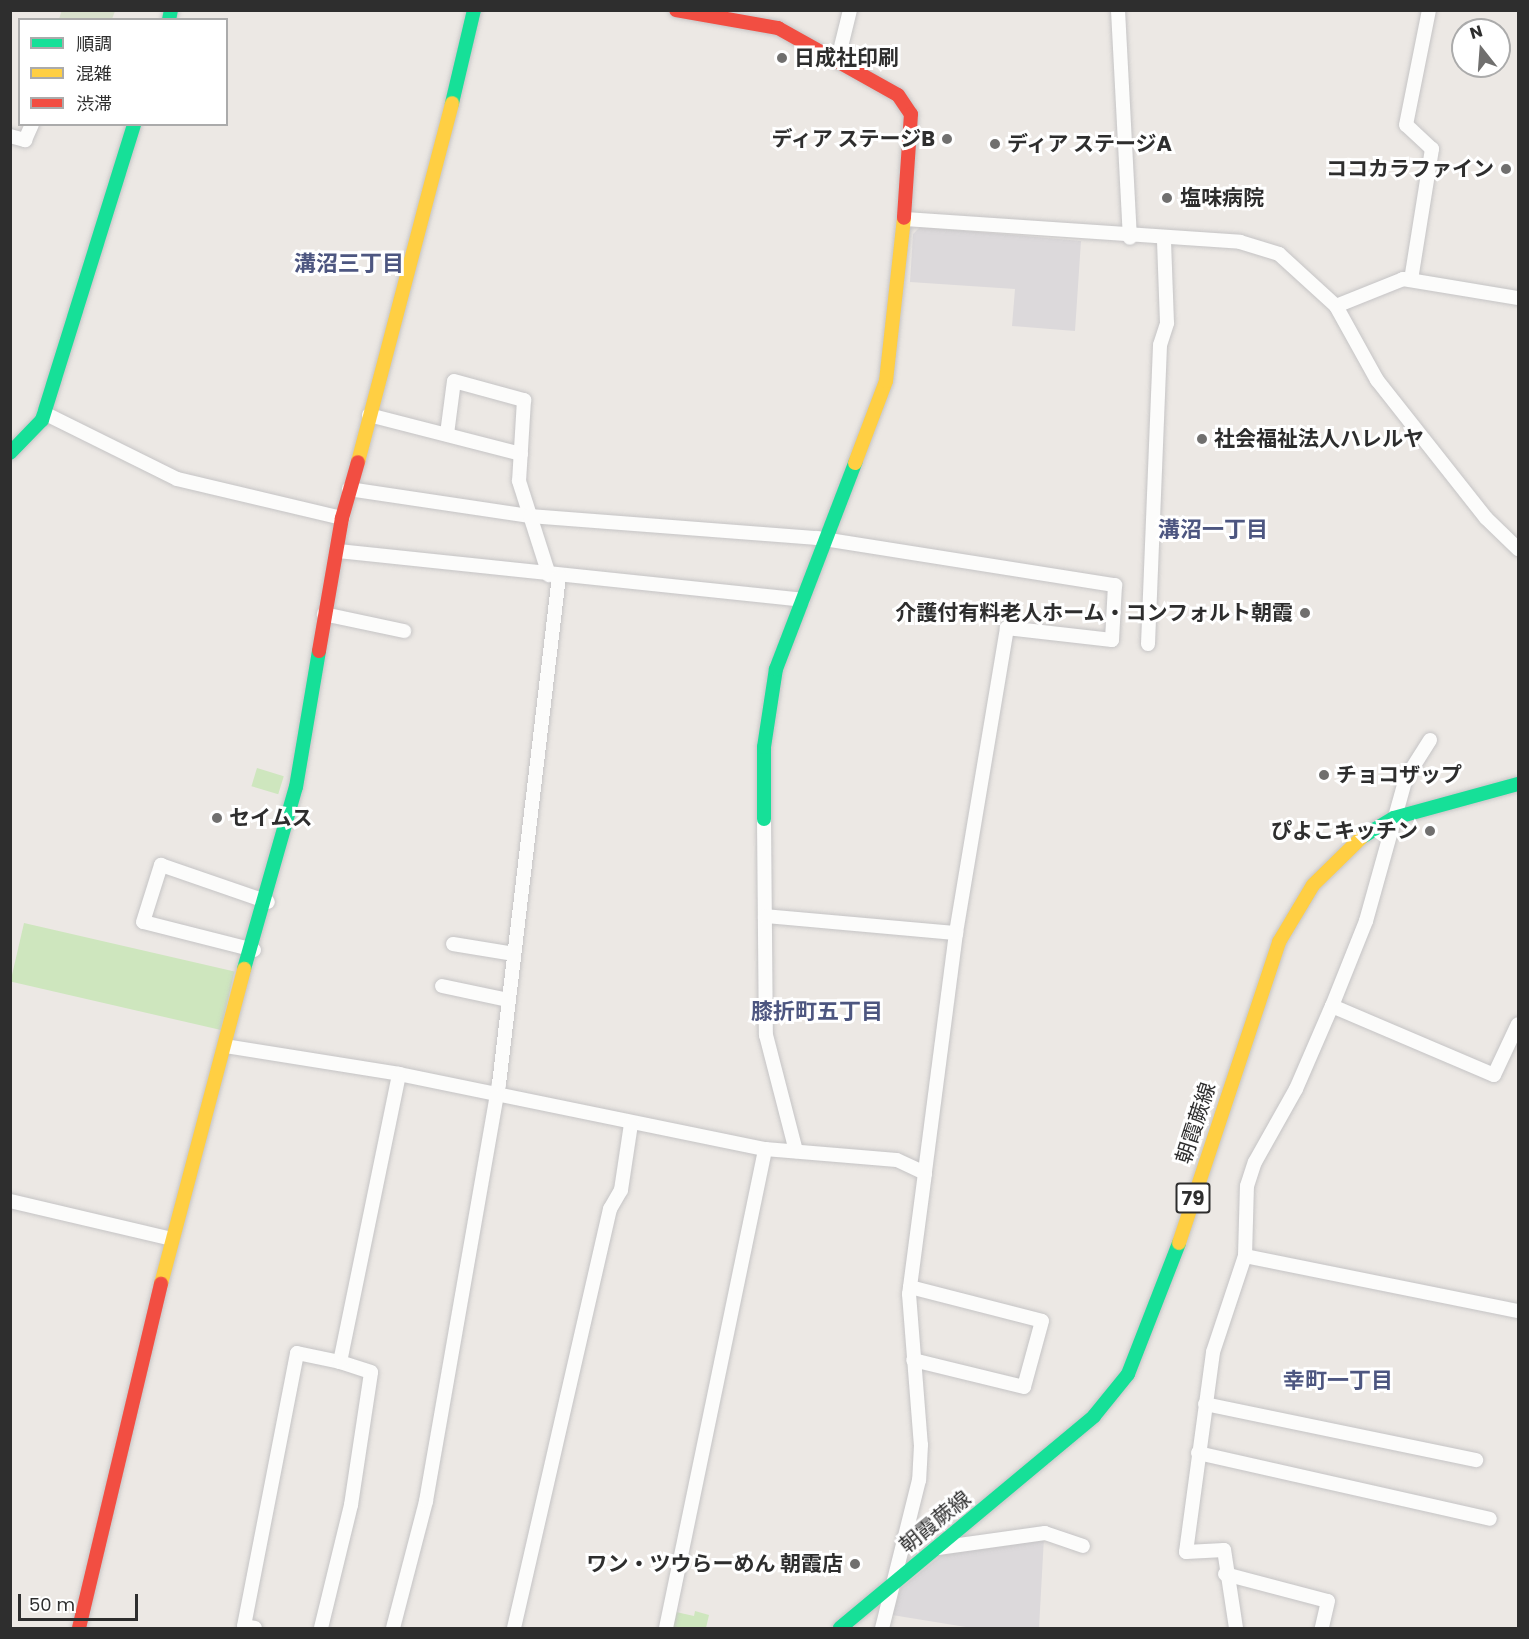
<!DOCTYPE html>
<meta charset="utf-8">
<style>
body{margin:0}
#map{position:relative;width:1529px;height:1639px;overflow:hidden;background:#ece8e4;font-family:Poppins,"Noto Sans JP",sans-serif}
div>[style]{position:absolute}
.industrial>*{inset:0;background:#dcd9db}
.green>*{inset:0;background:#cee6be;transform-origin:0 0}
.cemetery>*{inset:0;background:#d8e0cc}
.roads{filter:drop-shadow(0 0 2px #c5c4c5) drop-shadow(0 0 2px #c5c4c5)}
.street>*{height:14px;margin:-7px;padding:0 7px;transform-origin:7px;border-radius:7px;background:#fcfcfb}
.fast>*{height:14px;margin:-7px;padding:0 7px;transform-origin:7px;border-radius:7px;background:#16e098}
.slow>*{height:14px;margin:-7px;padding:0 7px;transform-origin:7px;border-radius:7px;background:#ffcf43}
.jam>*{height:14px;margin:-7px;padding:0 7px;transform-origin:7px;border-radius:7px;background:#f24e42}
.dots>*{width:16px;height:16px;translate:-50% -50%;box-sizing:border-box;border:3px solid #fff;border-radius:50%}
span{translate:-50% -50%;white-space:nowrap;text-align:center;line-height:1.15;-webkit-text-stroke:6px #fff;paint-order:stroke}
.shield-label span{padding:2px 4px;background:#fff;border:2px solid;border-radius:4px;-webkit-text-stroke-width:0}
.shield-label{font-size:20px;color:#2e2e2e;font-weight:700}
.poi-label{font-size:21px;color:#2e2e2e;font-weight:700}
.left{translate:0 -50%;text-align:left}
.right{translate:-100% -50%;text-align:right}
.street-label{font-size:21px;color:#2e2e2e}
.neighbourhood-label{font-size:22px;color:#4d5680;font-weight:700}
.frame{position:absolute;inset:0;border:12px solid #2e2e2e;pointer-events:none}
.legend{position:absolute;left:18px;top:18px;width:210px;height:108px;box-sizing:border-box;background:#fff;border:2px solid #ababab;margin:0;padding:8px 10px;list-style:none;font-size:18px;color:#2e2e2e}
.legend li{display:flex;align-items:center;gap:12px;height:30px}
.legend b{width:30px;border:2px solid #ababab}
.north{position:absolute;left:1451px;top:18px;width:60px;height:60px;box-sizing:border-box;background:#fff;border:2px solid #ababab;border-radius:50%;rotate:343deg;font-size:16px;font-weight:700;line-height:24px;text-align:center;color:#2e2e2e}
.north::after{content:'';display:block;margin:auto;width:21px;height:27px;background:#706f6e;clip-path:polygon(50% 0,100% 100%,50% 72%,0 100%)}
.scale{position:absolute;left:18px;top:1594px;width:120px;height:27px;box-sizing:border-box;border:3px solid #2e2e2e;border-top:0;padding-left:8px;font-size:18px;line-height:21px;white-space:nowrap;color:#2e2e2e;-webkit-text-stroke:4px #fff;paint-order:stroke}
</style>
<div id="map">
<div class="industrial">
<div style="clip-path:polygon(920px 227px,1081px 241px,1075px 331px,1012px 326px,1015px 289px,910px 282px,913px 234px)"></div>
<div style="clip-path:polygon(1044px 1537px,1039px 1628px,972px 1628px,892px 1615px,901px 1588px,947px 1551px)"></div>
</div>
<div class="green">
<div style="left:257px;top:768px;width:28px;height:19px;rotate:17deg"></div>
<div style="left:24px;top:923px;width:216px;height:60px;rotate:13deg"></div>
<div style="clip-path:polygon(695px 1611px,709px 1615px,706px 1628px,673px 1628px,676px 1612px,694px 1616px)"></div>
</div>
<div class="cemetery">
<div style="clip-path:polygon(62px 10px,115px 10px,115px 11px,112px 19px,59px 19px)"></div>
</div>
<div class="roads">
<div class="street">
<div style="left:1118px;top:10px;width:228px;rotate:87deg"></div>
<div style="left:838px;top:59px;width:50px;rotate:-76.2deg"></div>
<div style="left:10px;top:136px;width:16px;rotate:15deg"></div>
<div style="left:25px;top:140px;width:17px;rotate:-66deg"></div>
<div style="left:905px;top:219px;width:336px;rotate:3.9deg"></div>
<div style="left:1240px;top:242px;width:41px;rotate:17.1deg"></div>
<div style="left:1279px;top:254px;width:77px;rotate:42.4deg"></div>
<div style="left:1336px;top:306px;width:85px;rotate:61deg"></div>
<div style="left:1377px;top:380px;width:176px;rotate:51.7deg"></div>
<div style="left:1486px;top:518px;width:45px;rotate:44.1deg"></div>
<div style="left:1411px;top:280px;width:133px;rotate:-80.9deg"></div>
<div style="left:1432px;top:149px;width:35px;rotate:-137deg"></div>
<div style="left:1406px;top:125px;width:117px;rotate:-78.7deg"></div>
<div style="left:1336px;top:306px;width:72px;rotate:-21.9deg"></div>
<div style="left:1403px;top:279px;width:117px;rotate:9.4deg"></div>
<div style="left:44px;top:413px;width:148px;rotate:26.4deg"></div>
<div style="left:177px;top:479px;width:170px;rotate:13.3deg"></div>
<div style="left:369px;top:415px;width:157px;rotate:14.4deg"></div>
<div style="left:447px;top:434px;width:53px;rotate:-82.5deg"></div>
<div style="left:454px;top:381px;width:73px;rotate:15.2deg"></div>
<div style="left:524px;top:400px;width:81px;rotate:93.5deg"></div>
<div style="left:519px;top:481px;width:99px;rotate:72.3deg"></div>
<div style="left:349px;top:489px;width:183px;rotate:8.5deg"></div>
<div style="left:530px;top:516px;width:288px;rotate:4.4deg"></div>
<div style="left:817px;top:538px;width:302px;rotate:9deg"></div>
<div style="left:1115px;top:585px;width:55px;rotate:93.1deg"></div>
<div style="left:1112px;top:640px;width:106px;rotate:-173.5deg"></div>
<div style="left:1007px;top:628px;width:309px;rotate:99.5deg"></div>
<div style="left:956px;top:933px;width:242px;rotate:97.4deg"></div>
<div style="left:338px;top:551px;width:467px;rotate:6deg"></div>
<div style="left:324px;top:614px;width:82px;rotate:12deg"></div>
<div style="left:1148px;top:644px;width:299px;rotate:-87.7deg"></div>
<div style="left:1160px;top:345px;width:23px;rotate:-72deg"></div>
<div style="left:1167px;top:323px;width:82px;rotate:-92.1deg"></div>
<div style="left:764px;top:819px;width:216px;rotate:89.5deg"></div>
<div style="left:766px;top:1035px;width:120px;rotate:75.5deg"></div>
<div style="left:765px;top:916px;width:192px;rotate:5.1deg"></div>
<div style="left:453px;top:944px;width:62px;rotate:9.3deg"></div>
<div style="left:254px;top:950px;width:114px;rotate:-165.8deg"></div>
<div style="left:143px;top:922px;width:60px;rotate:-72.5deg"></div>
<div style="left:161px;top:865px;width:113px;rotate:19.1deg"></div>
<div style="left:442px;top:986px;width:67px;rotate:12deg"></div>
<div style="left:1332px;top:1006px;width:92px;rotate:-68.2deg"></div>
<div style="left:1366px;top:921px;width:148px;rotate:-74.4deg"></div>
<div style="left:1406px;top:778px;width:45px;rotate:-57.7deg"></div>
<div style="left:225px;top:1046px;width:176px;rotate:9.1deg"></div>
<div style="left:399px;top:1074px;width:374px;rotate:11.6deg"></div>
<div style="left:765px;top:1149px;width:132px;rotate:4.8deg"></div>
<div style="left:897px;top:1160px;width:31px;rotate:25deg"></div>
<div style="left:925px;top:1173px;width:122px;rotate:97.5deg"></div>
<div style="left:909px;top:1294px;width:151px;rotate:85.5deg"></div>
<div style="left:921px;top:1445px;width:35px;rotate:93deg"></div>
<div style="left:919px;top:1480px;width:153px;rotate:104deg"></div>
<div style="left:10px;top:1201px;width:166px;rotate:13.2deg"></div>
<div style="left:1245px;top:1256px;width:278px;rotate:11.4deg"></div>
<div style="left:910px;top:1287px;width:136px;rotate:14.4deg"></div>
<div style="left:1042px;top:1321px;width:68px;rotate:105.3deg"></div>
<div style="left:1024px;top:1387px;width:114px;rotate:-166.3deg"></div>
<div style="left:1205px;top:1404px;width:277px;rotate:11.7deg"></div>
<div style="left:1198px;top:1453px;width:299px;rotate:12.7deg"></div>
<div style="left:938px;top:1548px;width:108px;rotate:-8deg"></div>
<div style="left:1045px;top:1533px;width:40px;rotate:18.9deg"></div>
<div style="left:1225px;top:1574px;width:106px;rotate:14.7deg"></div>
<div style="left:1328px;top:1601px;width:28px;rotate:103deg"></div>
<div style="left:255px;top:1628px;width:11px;rotate:-170deg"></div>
<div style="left:244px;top:1626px;width:278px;rotate:-79deg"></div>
<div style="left:297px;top:1353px;width:44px;rotate:11.8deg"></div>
<div style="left:321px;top:1628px;width:127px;rotate:-76.3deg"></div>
<div style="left:351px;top:1505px;width:134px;rotate:-81.4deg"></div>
<div style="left:371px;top:1372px;width:33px;rotate:-162deg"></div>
<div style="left:340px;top:1362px;width:294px;rotate:-78.4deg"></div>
<div style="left:393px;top:1628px;width:131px;rotate:-75.4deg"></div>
<div style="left:426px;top:1501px;width:423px;rotate:-80.1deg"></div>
<div style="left:499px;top:1084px;width:512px;rotate:-83.26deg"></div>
<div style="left:514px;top:1628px;width:430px;rotate:-77.1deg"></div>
<div style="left:610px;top:1209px;width:22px;rotate:-60deg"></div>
<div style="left:621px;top:1190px;width:67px;rotate:-81.4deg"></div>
<div style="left:666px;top:1628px;width:489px;rotate:-78.3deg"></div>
<div style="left:1236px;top:1628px;width:79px;rotate:-98.7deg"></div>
<div style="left:1224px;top:1550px;width:38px;rotate:177deg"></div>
<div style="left:1186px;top:1552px;width:202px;rotate:-82.3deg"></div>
<div style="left:1213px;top:1352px;width:101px;rotate:-71.6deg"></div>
<div style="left:1245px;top:1256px;width:70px;rotate:-88.4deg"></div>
<div style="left:1247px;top:1186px;width:25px;rotate:-72deg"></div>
<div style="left:1255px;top:1162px;width:84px;rotate:-60.7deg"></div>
<div style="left:1296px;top:1089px;width:90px;rotate:-66.6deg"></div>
<div style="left:1332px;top:1006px;width:176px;rotate:23.1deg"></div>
<div style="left:1494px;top:1075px;width:56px;rotate:-64.8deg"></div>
</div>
<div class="fast">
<div style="left:169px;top:20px;width:10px;rotate:-79deg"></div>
<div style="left:452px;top:103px;width:96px;rotate:-76.7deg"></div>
<div style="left:10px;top:453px;width:46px;rotate:-45.9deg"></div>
<div style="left:42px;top:420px;width:310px;rotate:-72.7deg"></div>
<div style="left:764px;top:819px;width:72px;rotate:-90deg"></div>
<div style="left:764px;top:747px;width:79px;rotate:-81.3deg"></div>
<div style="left:776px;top:669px;width:221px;rotate:-69deg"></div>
<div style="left:1362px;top:837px;width:37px;rotate:-31deg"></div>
<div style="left:1394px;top:818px;width:129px;rotate:-15.3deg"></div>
<div style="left:244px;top:969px;width:189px;rotate:-74.1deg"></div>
<div style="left:296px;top:787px;width:138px;rotate:-80.4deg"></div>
<div style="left:840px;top:1628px;width:331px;rotate:-39.8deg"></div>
<div style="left:1094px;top:1416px;width:54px;rotate:-51deg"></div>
<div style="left:1128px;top:1374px;width:141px;rotate:-68.7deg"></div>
</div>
<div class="slow">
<div style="left:358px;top:462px;width:371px;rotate:-75.3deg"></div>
<div style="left:855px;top:463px;width:88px;rotate:-69.3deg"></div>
<div style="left:886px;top:381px;width:164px;rotate:-83.7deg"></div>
<div style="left:1179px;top:1243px;width:317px;rotate:-71.6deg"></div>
<div style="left:1279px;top:942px;width:66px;rotate:-59.2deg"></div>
<div style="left:1313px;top:885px;width:69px;rotate:-44.4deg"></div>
<div style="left:161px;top:1284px;width:326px;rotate:-75.2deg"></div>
</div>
<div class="jam">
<div style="left:676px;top:10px;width:104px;rotate:10deg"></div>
<div style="left:778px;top:28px;width:137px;rotate:29.2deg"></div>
<div style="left:898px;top:95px;width:23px;rotate:56deg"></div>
<div style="left:911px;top:114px;width:104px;rotate:93.9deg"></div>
<div style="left:319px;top:651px;width:135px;rotate:-80.2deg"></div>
<div style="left:342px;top:518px;width:58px;rotate:-74.1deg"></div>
<div style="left:79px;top:1628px;width:354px;rotate:-76.6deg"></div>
</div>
</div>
<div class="dots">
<div style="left:782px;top:58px;background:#706f6e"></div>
<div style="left:947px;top:139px;background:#706f6e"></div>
<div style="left:995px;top:144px;background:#706f6e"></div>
<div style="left:1506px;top:169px;background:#706f6e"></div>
<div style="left:1167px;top:198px;background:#706f6e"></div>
<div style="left:1202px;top:439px;background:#706f6e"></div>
<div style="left:1305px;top:613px;background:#706f6e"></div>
<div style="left:1324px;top:775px;background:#706f6e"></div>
<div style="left:217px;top:818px;background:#706f6e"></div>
<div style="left:1430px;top:831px;background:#706f6e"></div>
<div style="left:855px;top:1564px;background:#706f6e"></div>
</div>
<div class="shield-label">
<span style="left:1193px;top:1198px">79</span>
</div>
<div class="poi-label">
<span class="left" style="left:794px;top:58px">日成社印刷</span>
<span class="right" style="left:935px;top:139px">ディア ステージB</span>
<span class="left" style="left:1007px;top:144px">ディア ステージA</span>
<span class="right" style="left:1494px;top:169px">ココカラファイン</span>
<span class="left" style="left:1180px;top:198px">塩味病院</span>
<span class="left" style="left:1214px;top:439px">社会福祉法人ハレルヤ</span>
<span class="right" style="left:1293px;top:613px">介護付有料老人ホーム・コンフォルト朝霞</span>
<span class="left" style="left:1336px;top:775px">チョコザップ</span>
<span class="left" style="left:229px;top:818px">セイムス</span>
<span class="right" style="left:1418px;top:831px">ぴよこキッチン</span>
<span class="right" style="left:843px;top:1564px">ワン・ツウらーめん 朝霞店</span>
</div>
<div class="street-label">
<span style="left:1196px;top:1123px;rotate:-72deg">朝霞蕨線</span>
<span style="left:935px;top:1522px;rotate:-39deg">朝霞蕨線</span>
</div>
<div class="neighbourhood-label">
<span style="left:349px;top:264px">溝沼三丁目</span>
<span style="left:1213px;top:530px">溝沼一丁目</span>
<span style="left:817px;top:1012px">膝折町五丁目</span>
<span style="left:1338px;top:1381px">幸町一丁目</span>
</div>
<div class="frame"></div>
<ul class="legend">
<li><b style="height:8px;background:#16e098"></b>順調</li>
<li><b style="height:8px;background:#ffcf43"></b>混雑</li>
<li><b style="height:8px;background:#f24e42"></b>渋滞</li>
</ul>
<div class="north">N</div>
<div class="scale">50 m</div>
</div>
